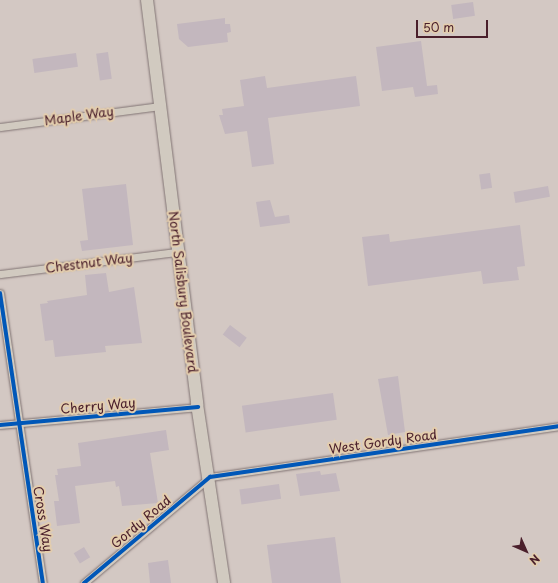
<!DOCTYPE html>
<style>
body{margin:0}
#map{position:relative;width:558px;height:583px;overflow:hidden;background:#d3c8c3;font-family:"Playpen Sans",sans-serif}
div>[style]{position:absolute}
.building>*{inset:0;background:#c3b7be;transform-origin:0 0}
.roads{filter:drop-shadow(0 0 1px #807373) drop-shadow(0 0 1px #807373)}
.street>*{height:7px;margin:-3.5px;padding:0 3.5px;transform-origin:3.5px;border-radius:3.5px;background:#d1cac0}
.primary>*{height:12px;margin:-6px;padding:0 6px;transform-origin:6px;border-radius:6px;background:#d1cac0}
.cycleway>*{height:4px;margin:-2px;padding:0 2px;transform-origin:2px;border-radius:2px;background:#0057b8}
span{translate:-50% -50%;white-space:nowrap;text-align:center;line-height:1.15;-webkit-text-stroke:4px #e3cdad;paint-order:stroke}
.street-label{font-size:13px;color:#4a1f2b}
.north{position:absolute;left:506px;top:531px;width:40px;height:40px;-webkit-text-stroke:3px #e3cdad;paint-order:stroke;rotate:135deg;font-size:11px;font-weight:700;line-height:16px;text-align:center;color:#4a1f2b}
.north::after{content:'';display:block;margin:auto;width:14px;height:18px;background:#4a1f2b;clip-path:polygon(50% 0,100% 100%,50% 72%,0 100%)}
.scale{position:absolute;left:416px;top:20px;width:72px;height:18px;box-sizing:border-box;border:2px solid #4a1f2b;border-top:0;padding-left:5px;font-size:12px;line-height:14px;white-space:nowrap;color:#4a1f2b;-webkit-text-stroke:3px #e3cdad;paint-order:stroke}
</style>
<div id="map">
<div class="building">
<div style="left:473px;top:2px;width:14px;height:22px;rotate:82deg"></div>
<div style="clip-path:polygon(225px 18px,225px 24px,230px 24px,231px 32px,227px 33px,228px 42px,188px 47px,179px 39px,177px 24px)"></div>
<div style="clip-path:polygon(421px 41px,427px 86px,437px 85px,438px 94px,415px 97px,413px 87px,382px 91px,376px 47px)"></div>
<div style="left:108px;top:52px;width:27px;height:12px;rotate:82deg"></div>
<div style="left:76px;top:53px;width:14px;height:44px;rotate:82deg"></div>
<div style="clip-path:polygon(265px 76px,267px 88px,356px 76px,360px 106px,268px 118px,274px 164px,252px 167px,247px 131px,225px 134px,219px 115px,223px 115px,222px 109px,244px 106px,240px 80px)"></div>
<div style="left:490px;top:173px;width:15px;height:11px;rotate:82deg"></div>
<div style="clip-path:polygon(126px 184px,133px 245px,82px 251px,80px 241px,88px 240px,82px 189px)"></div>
<div style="left:548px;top:186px;width:11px;height:35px;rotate:80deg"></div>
<div style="clip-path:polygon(270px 200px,275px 217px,289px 215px,290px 223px,260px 227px,256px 202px)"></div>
<div style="clip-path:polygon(520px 225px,525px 266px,517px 267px,519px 280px,483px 284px,481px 271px,368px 286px,362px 237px,389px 234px,390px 242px)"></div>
<div style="clip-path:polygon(106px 273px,109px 292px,134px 287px,142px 343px,105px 346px,106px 352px,55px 357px,53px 340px,45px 341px,40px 304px,48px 303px,47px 301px,87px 295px,85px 275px)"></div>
<div style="left:230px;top:325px;width:21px;height:12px;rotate:37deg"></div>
<div style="clip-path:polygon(398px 376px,405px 432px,388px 435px,378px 379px)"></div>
<div style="left:333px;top:393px;width:27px;height:92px;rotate:82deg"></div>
<div style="clip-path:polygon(166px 430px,169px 450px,150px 453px,158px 503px,122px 506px,119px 486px,116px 487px,115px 481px,75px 486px,80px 523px,57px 526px,54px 501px,59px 501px,55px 475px,58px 475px,57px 469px,81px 466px,78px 443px)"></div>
<div style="clip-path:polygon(320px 471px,321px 475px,336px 473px,340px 491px,300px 496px,296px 474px)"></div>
<div style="left:279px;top:484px;width:15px;height:40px;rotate:82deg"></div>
<div style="clip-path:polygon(335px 537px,341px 583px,272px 583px,267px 545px)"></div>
<div style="left:84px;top:547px;width:12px;height:12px;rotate:59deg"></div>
<div style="clip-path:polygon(168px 560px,171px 583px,150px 583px,148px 563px)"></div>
</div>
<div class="roads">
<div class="street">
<div style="left:0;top:127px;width:160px;rotate:-7.5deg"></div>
<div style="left:0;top:274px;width:178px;rotate:-7.1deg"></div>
<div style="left:0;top:293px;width:293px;rotate:81.6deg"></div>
<div style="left:0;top:425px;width:199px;rotate:-5.2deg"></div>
<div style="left:84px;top:583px;width:165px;rotate:-40.1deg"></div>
<div style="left:210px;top:477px;width:352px;rotate:-8.3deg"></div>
</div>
<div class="primary">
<div style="left:147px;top:0;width:407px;rotate:82.9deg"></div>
<div style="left:197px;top:404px;width:181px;rotate:81.4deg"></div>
</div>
</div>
<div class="cycleway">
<div style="left:0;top:293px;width:293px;rotate:81.6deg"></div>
<div style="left:0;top:425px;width:199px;rotate:-5.2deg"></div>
<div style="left:84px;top:583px;width:165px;rotate:-40.1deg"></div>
<div style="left:210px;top:477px;width:352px;rotate:-8.3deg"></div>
</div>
<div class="street-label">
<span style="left:79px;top:116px;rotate:-8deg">Maple Way</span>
<span style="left:89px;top:263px;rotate:-7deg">Chestnut Way</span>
<span style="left:183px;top:292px;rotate:83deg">North Salisbury Boulevard</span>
<span style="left:98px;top:406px;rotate:-5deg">Cherry Way</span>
<span style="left:383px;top:442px;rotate:-8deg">West Gordy Road</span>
<span style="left:43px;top:519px;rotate:81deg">Cross Way</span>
<span style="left:141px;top:522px;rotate:-40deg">Gordy Road</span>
</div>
<div class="north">N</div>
<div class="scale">50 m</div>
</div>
